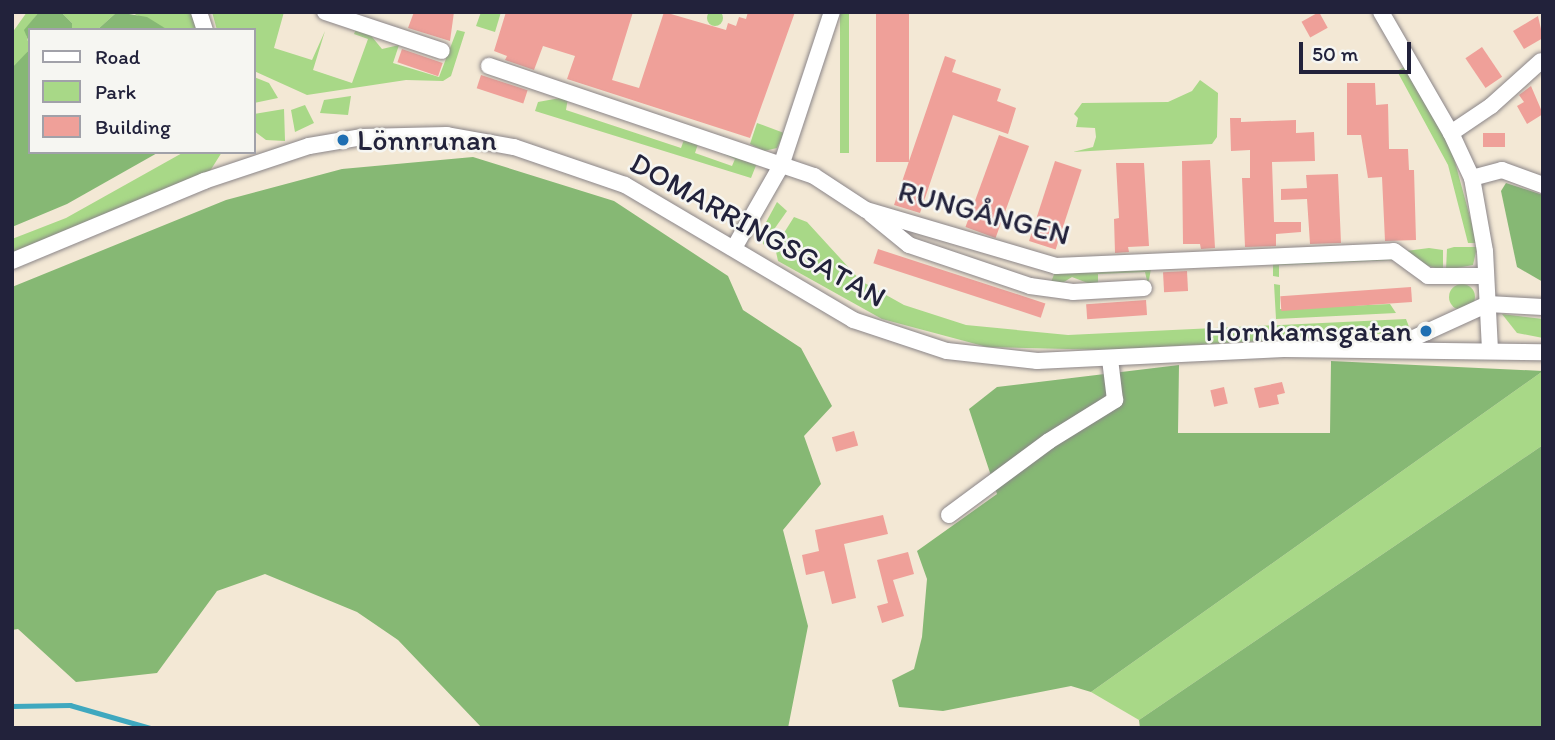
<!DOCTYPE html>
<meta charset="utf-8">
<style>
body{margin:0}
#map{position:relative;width:1555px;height:740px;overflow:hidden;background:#f3e8d5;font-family:Itim,sans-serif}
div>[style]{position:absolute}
.green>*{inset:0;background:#a8d887;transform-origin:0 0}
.round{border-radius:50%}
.forest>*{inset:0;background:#86b874}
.stream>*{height:4.5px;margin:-2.25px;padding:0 2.25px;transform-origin:2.25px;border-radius:2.25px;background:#3fa8bf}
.building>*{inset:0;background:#efa099;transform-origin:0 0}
.roads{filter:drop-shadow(0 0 2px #8a8588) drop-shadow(0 0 2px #8a8588)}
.minor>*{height:16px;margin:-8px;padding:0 8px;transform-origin:8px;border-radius:8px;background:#fff}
.dots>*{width:19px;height:19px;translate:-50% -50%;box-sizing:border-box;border:4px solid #f6f6f2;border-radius:50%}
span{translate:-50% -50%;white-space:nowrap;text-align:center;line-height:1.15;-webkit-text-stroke:5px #f6f6f2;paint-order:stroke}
.poi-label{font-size:30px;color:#22223b}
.left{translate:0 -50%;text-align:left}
.right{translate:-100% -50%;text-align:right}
.street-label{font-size:30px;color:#22223b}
.frame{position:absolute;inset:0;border:14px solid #22223b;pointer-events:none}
.legend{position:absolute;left:28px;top:28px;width:228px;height:126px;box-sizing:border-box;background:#f6f6f2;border:2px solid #a1a1a9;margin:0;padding:9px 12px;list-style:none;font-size:21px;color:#22223b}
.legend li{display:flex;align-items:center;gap:14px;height:35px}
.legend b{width:35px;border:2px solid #a1a1a9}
.scale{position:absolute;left:1299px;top:42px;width:112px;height:32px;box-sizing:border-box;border:4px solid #22223b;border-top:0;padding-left:9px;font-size:21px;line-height:24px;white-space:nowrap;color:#22223b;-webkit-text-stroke:5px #f6f6f2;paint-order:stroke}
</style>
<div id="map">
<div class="green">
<div class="round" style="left:707px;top:10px;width:16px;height:16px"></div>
<div style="clip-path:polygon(27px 12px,39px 12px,25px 30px,30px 49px,12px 70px,12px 33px)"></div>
<div style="clip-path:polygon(61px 12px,117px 12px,97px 30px,72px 30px,72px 23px)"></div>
<div style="clip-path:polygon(130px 12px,192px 12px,198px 30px,168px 30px)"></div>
<div style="clip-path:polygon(212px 12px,284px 12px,274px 48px,312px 60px,325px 31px,313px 70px,352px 83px,368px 39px,354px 34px,356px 29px,368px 32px,382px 49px,399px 45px,393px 63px,439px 77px,457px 30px,465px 32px,451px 76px,443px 81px,406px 80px,307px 95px,254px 71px,254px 30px,217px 30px)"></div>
<div style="clip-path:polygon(481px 12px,501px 12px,495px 32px,476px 26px)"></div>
<div style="left:840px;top:12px;width:9px;height:141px"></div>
<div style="clip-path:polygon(1406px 66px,1452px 151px,1477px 243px,1468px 243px,1448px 165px,1397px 71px)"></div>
<div style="clip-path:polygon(254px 77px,269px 83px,278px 98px,254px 103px)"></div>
<div style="clip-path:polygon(1200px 80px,1218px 93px,1217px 137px,1212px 144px,1073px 152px,1093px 147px,1096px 137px,1095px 128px,1076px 127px,1078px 118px,1074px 114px,1082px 103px,1168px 102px,1192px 91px)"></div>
<div style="clip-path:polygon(351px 96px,348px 115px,320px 113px,324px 100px)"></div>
<div style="clip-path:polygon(560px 98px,568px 98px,566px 110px,681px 148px,685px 137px,699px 141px,695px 153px,732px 166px,735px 159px,724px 154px,726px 149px,757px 163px,751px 178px,535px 111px,538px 102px)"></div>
<div style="clip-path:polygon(305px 105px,314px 123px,295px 132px,291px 110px)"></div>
<div style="clip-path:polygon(284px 109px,285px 141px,266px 140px,254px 131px,254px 114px)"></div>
<div style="clip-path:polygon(757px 123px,784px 133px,777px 148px,764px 151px,750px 144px)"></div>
<div style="clip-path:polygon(184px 152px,222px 152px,210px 171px,12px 253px,12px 239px,66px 218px)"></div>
<div style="clip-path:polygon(777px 202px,787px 211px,763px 245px,764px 226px)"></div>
<div style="clip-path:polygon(794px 217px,807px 222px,861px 281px,904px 305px,966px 325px,1068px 335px,1406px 319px,1411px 332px,1108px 350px,987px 347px,882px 319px,778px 261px,775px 247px)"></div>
<div style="clip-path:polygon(1454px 247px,1477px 247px,1473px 265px,1446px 270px,1447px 249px)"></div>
<div style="clip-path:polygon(1429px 248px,1443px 250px,1443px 270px,1425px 265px,1406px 251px)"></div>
<div style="clip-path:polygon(1384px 254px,1394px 260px,1279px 265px,1279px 277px,1273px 276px,1273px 262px)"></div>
<div style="clip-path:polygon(1151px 269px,1148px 285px,1145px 272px,1098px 274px,1098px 287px,1072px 277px,1059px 285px,1051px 282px,1055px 272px)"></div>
<div style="clip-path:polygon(1274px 284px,1280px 285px,1280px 309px,1390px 304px,1396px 313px,1276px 319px)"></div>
<div class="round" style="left:1449px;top:284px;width:26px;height:26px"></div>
<div style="clip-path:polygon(1502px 314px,1543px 319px,1543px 338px,1517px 333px)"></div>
<div style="clip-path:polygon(1543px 371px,1543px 445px,1139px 720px,1091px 692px)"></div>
</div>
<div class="forest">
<div style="clip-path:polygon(39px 12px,61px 12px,72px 23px,72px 30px,30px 30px,30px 45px,24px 30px)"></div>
<div style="clip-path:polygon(117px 12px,147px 17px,168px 30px,97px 30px)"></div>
<div style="clip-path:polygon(30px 49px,30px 152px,159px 152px,67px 204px,12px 227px,12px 68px)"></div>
<div style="clip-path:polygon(473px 157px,614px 201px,728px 276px,743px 310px,801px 348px,832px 406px,804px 436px,821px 484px,783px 530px,808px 626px,788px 728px,482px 728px,398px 640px,357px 612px,265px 574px,217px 591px,157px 673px,76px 682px,18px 629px,12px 630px,12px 287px,226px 200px,342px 169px)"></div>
<div style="clip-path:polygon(1506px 183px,1543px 195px,1543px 282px,1517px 267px,1501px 191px)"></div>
<div style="clip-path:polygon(1331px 361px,1543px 371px,1091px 692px,1071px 686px,943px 711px,899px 707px,892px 680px,914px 669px,922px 637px,927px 579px,917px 551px,997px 494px,969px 409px,997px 387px,1179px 365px,1178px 433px,1330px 433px)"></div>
<div style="clip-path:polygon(1543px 445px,1543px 728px,1140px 728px,1139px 720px)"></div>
</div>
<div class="stream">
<div style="left:12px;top:706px;width:58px;rotate:-1deg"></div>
<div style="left:70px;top:705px;width:83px;rotate:16deg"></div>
</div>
<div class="building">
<div style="clip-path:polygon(414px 12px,454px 12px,450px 41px,408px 28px)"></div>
<div style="clip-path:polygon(506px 12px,633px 12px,612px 80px,639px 88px,664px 12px,726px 30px,728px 23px,736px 26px,739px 17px,746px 19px,748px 12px,795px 12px,750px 138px,567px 79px,575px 56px,543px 46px,534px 70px,505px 60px,507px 56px,494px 51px)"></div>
<div style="left:876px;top:12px;width:33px;height:150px"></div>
<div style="left:1319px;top:12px;width:18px;height:20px;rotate:61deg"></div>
<div style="clip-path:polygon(1538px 16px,1543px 38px,1524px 49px,1513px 31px)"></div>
<div style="left:1482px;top:47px;width:36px;height:20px;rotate:56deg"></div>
<div style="left:402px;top:49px;width:43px;height:14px;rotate:19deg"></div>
<div style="clip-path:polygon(945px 56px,956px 60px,952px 72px,1001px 89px,997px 101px,1016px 108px,1008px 134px,953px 115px,920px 213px,894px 205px)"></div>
<div style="left:481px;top:75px;width:49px;height:14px;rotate:18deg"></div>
<div style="clip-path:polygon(1347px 83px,1375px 83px,1376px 105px,1388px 104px,1389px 149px,1408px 149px,1409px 170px,1414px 170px,1416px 240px,1385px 241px,1382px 177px,1368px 178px,1361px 135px,1347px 135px)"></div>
<div style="clip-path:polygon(1531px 86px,1543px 114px,1527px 124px,1517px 106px,1524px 102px,1519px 95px)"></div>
<div style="clip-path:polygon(1230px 118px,1241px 118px,1241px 122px,1296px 120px,1296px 133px,1314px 132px,1315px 161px,1272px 162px,1274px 222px,1301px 222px,1301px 232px,1276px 234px,1276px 246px,1245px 247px,1242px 178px,1250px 178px,1250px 150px,1231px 151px)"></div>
<div style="left:1483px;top:133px;width:22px;height:14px"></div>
<div style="left:999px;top:135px;width:32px;height:98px;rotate:20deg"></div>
<div style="clip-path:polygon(1210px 160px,1215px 248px,1201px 249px,1200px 244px,1183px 244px,1182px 161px)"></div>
<div style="left:1055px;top:161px;width:28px;height:84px;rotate:18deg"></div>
<div style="clip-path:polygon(1116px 163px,1144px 163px,1149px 246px,1128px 247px,1129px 252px,1115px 253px,1114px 219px,1119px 218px)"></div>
<div style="clip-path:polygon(1338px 174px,1341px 243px,1310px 244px,1307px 199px,1281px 200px,1281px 189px,1307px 188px,1306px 175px)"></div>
<div style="left:878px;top:249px;width:176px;height:15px;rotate:18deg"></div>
<div style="left:1187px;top:271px;width:20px;height:24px;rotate:87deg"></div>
<div style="left:1411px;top:287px;width:15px;height:131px;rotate:86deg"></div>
<div style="left:1146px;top:300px;width:15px;height:60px;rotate:86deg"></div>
<div style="clip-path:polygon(1282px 382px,1285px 393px,1277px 395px,1279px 404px,1259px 408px,1254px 388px)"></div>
<div style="left:1224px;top:387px;width:17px;height:14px;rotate:77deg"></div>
<div style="left:854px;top:431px;width:15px;height:23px;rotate:74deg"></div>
<div style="clip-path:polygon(883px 515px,888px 534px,844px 544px,856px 598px,832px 604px,824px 571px,806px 575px,802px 555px,819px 551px,815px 530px)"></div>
<div style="clip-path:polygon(908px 552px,914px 574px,893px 580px,904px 616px,882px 623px,877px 606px,888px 603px,877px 560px)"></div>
</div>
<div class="roads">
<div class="minor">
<div style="left:199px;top:12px;width:19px;rotate:72deg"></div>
<div style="left:325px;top:12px;width:123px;rotate:18.4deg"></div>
<div style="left:1381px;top:12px;width:140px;rotate:60deg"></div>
<div style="left:1451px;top:133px;width:50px;rotate:65deg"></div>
<div style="left:1472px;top:178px;width:74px;rotate:79.9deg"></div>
<div style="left:1485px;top:251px;width:100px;rotate:87.1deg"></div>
<div style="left:489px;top:66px;width:343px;rotate:18.7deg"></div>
<div style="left:814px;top:176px;width:62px;rotate:33.2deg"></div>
<div style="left:866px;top:210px;width:198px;rotate:16.4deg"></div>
<div style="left:1056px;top:266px;width:338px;rotate:-2.5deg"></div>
<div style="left:1394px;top:251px;width:42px;rotate:36.3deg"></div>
<div style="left:1428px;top:276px;width:58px"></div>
<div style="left:1451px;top:133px;width:48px;rotate:-34deg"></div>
<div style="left:1491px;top:106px;width:67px;rotate:-42deg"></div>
<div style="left:1472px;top:178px;width:31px;rotate:-15deg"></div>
<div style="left:1502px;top:170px;width:44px;rotate:20.1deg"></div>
<div style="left:871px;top:214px;width:49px;rotate:39.2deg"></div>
<div style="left:909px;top:245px;width:128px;rotate:18.7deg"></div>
<div style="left:1030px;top:286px;width:43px;rotate:7.9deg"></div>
<div style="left:1073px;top:292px;width:71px;rotate:-3.2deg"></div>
<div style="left:734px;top:248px;width:95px;rotate:-60.2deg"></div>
<div style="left:781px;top:166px;width:162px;rotate:-71.7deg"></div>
<div style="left:12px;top:261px;width:208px;rotate:-22.6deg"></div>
<div style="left:204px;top:181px;width:111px;rotate:-18.4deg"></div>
<div style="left:309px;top:146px;width:54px;rotate:-9.6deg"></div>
<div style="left:362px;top:137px;width:85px;rotate:-1.3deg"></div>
<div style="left:447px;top:135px;width:68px;rotate:10.2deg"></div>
<div style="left:514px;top:147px;width:117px;rotate:18.9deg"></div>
<div style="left:625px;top:185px;width:265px;rotate:30.6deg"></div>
<div style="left:853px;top:320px;width:99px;rotate:18.3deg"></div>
<div style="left:947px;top:351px;width:91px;rotate:6.3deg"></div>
<div style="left:1037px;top:361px;width:247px;rotate:-2.8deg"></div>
<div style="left:1284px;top:349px;width:259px;rotate:0.7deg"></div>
<div style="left:1394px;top:347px;width:103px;rotate:-24.6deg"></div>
<div style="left:1488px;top:304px;width:55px;rotate:3.1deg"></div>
<div style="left:949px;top:515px;width:124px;rotate:-36.5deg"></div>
<div style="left:1049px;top:441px;width:78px;rotate:-31.8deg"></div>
<div style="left:1115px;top:400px;width:41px;rotate:-97deg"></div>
</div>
</div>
<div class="dots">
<div style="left:343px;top:140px;background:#1f6fb2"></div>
<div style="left:1426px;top:331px;background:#1f6fb2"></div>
</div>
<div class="poi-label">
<span class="left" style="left:357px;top:140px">Lönnrunan</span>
<span class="right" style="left:1412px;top:331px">Hornkamsgatan</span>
</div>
<div class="street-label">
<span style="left:984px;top:213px;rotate:15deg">RUNGÅNGEN</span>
<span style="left:758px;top:230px;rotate:29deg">DOMARRINGSGATAN</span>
</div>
<div class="frame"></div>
<ul class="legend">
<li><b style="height:9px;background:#fff"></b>Road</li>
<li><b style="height:19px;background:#a8d887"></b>Park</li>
<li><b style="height:19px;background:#efa099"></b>Building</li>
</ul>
<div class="scale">50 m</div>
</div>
